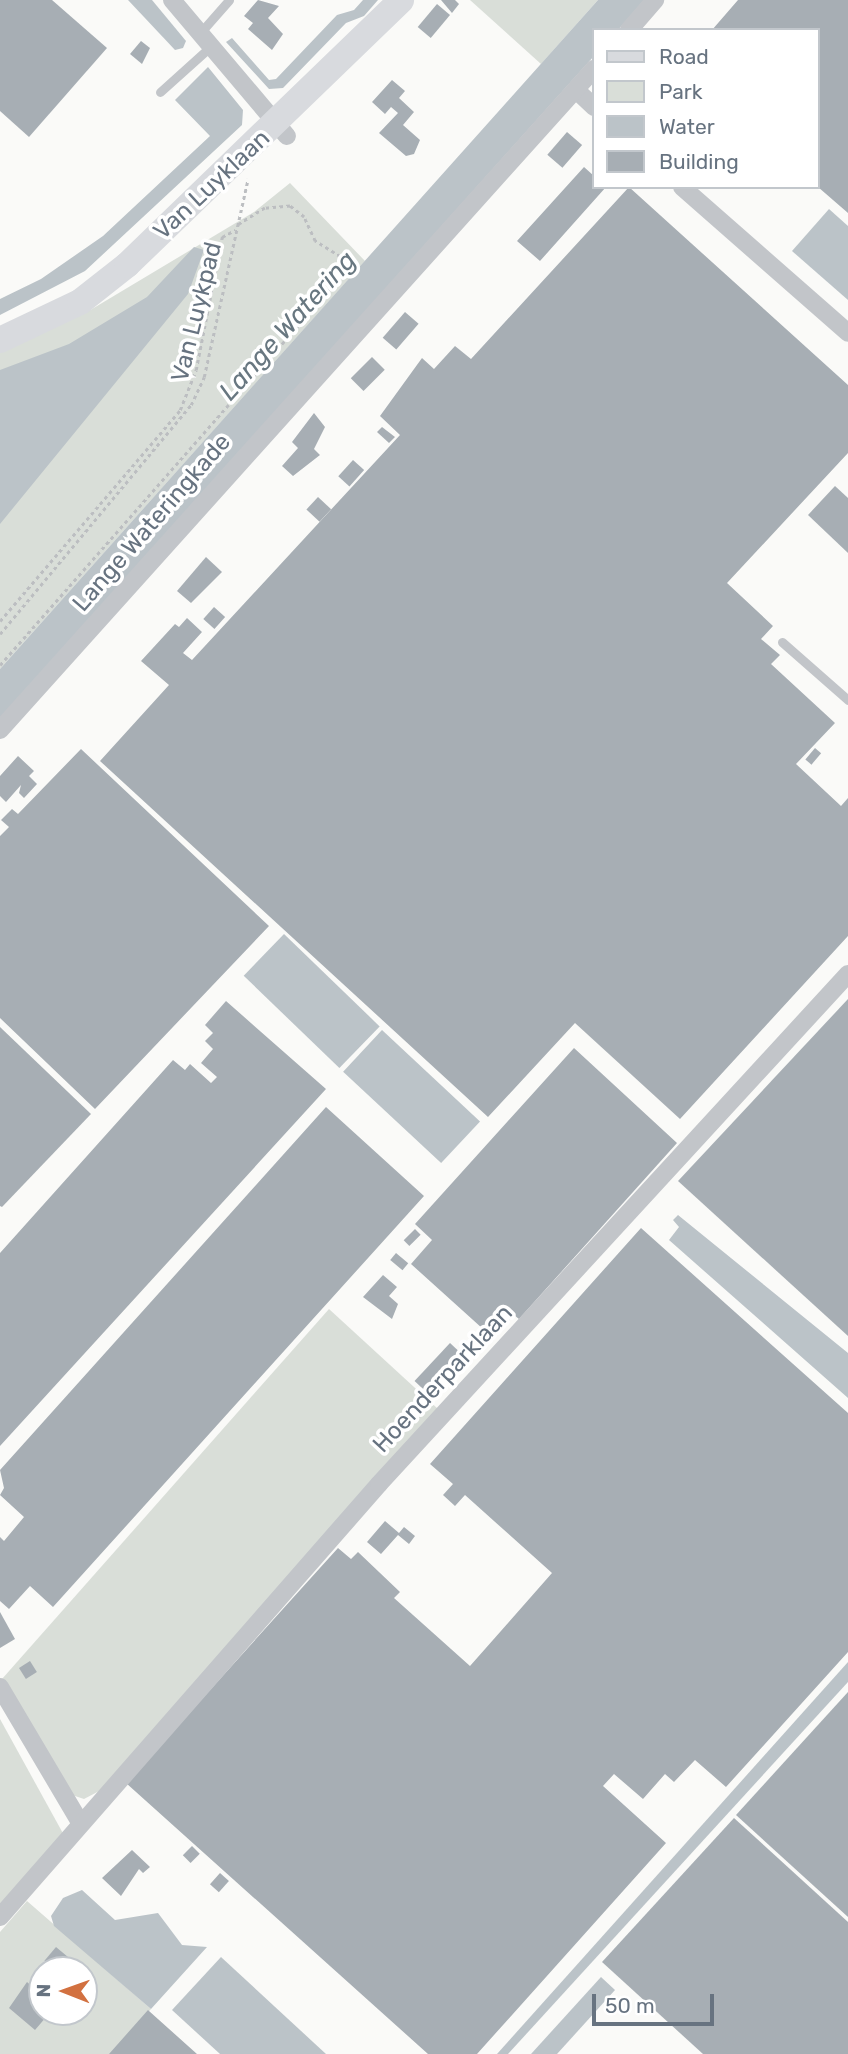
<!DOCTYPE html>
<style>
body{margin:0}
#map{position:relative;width:848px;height:2054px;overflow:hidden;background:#fafaf8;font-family:Rubik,sans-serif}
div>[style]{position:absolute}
.green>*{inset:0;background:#d9ded8}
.water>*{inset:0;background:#bbc3c8;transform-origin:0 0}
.building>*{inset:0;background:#a7aeb4;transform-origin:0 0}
.path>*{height:2.5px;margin-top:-1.25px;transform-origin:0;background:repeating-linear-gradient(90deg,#bcbec1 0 3.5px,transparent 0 7px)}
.lane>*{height:9px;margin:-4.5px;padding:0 4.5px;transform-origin:4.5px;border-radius:4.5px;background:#c2c5c9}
.street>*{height:18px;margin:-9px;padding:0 9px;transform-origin:9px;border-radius:9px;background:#c2c5c9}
.secondary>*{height:26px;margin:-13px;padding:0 13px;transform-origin:13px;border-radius:13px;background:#d8dade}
span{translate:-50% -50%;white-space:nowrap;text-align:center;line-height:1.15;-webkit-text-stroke:7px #fff;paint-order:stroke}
.street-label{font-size:24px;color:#677380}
.water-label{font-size:26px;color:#687780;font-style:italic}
.legend{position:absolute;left:592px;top:28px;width:228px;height:161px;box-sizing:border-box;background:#fff;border:2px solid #c2c7cc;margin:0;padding:9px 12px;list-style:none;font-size:21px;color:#677380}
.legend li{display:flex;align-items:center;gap:14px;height:35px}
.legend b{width:35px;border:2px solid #c2c7cc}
.north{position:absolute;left:28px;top:1956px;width:70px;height:70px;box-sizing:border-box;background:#fff;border:2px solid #c2c7cc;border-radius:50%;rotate:271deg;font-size:19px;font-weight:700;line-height:28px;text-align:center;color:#677380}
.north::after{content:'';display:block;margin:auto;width:24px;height:32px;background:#d27140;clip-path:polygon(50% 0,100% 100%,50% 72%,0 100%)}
.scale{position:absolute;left:592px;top:1994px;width:122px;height:32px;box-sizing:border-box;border:4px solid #677380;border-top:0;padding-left:9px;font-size:21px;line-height:24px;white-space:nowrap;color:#677380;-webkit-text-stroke:5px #fff;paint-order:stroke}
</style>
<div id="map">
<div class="green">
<div style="clip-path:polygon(470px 0,598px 0,541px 64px)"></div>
<div style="clip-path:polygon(290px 183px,365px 261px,0 669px,0 348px,87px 312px,254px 212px)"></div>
<div style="clip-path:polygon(329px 1309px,438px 1409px,103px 1789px,84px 1799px,72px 1795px,2px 1679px)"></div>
<div style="clip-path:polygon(0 1719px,65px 1837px,0 1910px)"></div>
<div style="clip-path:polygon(evenodd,27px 1901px,151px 2009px,112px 2054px,0 2054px,0 1932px,27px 1901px,42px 1970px,84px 1970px,84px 2012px,42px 2012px,42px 1970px)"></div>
</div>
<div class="water">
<div style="clip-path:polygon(128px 0,152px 0,186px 41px,183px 48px,175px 50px)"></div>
<div style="clip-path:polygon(363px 0,378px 0,364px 16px,346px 23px,283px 88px,269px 89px,226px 42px,232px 38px,269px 80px,276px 79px,337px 15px,354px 10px)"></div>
<div style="clip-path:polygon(598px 0,644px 0,618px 30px,594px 30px,594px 56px,0 719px,0 669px)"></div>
<div style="clip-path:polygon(208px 67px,243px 110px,242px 125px,85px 271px,0 315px,0 299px,41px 279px,103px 236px,210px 136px,175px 100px)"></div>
<div style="clip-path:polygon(829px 209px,848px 226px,848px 300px,792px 251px)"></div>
<div style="clip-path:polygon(194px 247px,204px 250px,188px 294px,0 524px,0 370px,69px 344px,147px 297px)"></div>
<div style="left:284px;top:934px;width:133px;height:58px;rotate:44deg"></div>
<div style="left:382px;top:1030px;width:134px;height:57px;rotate:43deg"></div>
<div style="clip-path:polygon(678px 1215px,848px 1353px,848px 1398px,669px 1240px,679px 1227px,673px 1220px)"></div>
<div style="clip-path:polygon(848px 1662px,848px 1682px,508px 2054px,497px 2054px)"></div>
<div style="clip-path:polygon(82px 1890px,115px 1920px,158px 1913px,182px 1945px,207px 1947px,151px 2009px,54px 1926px,51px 1916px,63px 1898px)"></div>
<div style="clip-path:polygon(221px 1957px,326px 2054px,220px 2054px,172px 2010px)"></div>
<div style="clip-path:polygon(601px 1977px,615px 1990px,557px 2054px,531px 2054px)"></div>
</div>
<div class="building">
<div style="clip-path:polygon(0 0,52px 0,107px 48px,29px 137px,0 111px)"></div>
<div style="clip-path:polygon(258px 0,279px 6px,268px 18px,283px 34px,272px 50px,248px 29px,253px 23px,244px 16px)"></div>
<div style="clip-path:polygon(441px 0,455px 0,459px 4px,452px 13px)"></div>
<div style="clip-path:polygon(738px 0,848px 0,848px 213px,818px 187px,818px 30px,712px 30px)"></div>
<div style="left:437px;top:4px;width:17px;height:30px;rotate:40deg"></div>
<div style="clip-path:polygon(141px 41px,150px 48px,142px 64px,130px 54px)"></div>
<div style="clip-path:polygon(392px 80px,405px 91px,399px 98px,414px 112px,403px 125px,420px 140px,414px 154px,406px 156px,379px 133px,398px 113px,391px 107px,385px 114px,372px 102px)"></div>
<div style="left:567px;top:132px;width:20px;height:30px;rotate:41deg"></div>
<div style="clip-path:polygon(584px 167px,594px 176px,594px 187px,606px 187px,540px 261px,517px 241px)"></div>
<div style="clip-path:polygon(629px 187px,848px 385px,848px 453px,727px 583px,773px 626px,761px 639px,780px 655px,771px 664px,835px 723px,796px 764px,841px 806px,848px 798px,848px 936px,680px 1119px,575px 1023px,488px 1117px,100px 761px,169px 685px,141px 661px,175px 624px,179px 627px,187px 618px,202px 632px,183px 653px,192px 660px,400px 435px,380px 416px,422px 358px,434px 369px,455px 346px,471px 359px)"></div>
<div style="left:405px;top:312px;width:18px;height:34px;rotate:41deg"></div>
<div style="left:372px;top:357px;width:18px;height:30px;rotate:45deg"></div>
<div style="clip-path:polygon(314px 413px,325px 427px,314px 449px,320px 455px,293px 476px,282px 466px,298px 448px,292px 442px)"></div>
<div style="clip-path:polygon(382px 427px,395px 437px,389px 443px,377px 432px)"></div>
<div style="left:353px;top:460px;width:15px;height:22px;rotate:42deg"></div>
<div style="clip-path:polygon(835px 486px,848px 498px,848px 553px,808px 515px)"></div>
<div style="left:318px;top:497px;width:18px;height:17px;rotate:43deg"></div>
<div style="clip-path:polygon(206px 557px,222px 572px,191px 603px,177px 591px)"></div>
<div style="left:214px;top:607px;width:15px;height:16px;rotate:42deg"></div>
<div style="left:815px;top:748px;width:8px;height:15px;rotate:40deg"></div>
<div style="clip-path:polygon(81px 749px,269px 926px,95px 1109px,0 1018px,0 836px,9px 827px,1px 820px,12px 809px,18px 814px)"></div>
<div style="clip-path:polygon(18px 756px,34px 771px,29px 776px,37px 784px,24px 798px,19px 793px,21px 785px,6px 802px,0 796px,0 776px)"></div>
<div style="clip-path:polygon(848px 999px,848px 1336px,678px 1181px)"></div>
<div style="clip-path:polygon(226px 1001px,326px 1089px,0 1446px,0 1253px,173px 1060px,185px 1070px,190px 1064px,211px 1083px,217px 1077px,201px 1063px,213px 1049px,205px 1041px,213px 1033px,205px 1025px)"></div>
<div style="clip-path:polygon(0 1027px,91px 1114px,2px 1207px,0 1206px)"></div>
<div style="clip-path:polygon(574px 1048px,677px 1143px,519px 1319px,514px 1315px,493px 1338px,411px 1264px,432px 1240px,415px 1224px)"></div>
<div style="clip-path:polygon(326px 1107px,424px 1196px,53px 1607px,30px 1586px,9px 1609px,0 1601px,0 1537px,4px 1541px,24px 1517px,0 1495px,4px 1488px,0 1470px)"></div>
<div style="clip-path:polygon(641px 1228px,848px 1413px,848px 1652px,726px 1787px,695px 1760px,674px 1782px,665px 1774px,643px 1799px,614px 1774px,603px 1786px,666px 1843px,477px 2054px,428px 2054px,126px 1783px,338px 1548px,351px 1559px,358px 1552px,400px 1592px,394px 1598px,470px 1666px,552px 1573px,465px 1495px,455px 1506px,443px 1495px,453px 1484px,430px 1464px)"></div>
<div style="left:415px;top:1229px;width:8px;height:16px;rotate:45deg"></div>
<div style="left:396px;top:1253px;width:16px;height:9px;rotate:40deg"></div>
<div style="clip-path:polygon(383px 1275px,397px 1287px,389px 1296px,398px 1304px,392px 1319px,363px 1297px)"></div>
<div style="left:450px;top:1343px;width:19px;height:52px;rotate:43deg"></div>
<div style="clip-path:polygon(385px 1521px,399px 1533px,404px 1527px,415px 1536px,409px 1544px,398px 1535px,381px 1554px,367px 1542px)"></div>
<div style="clip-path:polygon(0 1612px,15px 1639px,0 1648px)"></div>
<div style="left:30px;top:1661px;width:13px;height:13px;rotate:58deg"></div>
<div style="clip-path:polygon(848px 1692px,848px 1917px,736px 1815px)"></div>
<div style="clip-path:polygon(734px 1818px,848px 1922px,848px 2054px,703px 2054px,602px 1962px)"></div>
<div style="left:192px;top:1846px;width:11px;height:13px;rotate:45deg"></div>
<div style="clip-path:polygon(132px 1850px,150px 1867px,143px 1873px,139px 1869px,121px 1896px,102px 1878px)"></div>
<div style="left:220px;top:1873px;width:12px;height:15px;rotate:42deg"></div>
<div style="left:56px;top:1947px;width:16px;height:18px;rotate:40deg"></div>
<div style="clip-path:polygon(27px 1982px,36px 1990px,42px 1984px,39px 2009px,47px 2016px,35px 2030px,9px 2008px)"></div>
<div style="clip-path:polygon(148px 2010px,149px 2011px,197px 2054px,109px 2054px)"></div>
</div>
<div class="path">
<div style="left:0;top:621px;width:277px;rotate:-49.5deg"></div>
<div style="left:180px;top:410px;width:43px;rotate:-68.2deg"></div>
<div style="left:196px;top:370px;width:136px;rotate:-78.9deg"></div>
<div style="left:222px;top:237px;width:15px;rotate:-28deg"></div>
<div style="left:0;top:634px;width:298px;rotate:-50.2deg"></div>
<div style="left:191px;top:405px;width:31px;rotate:-65deg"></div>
<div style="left:204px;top:377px;width:203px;rotate:-77.5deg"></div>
<div style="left:0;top:665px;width:534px;rotate:-48.72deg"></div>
<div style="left:352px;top:264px;width:44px;rotate:-148.1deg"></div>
<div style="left:315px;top:241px;width:26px;rotate:-115deg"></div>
<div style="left:304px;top:217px;width:18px;rotate:-142deg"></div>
<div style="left:290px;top:206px;width:25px;rotate:175deg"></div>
<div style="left:265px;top:208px;width:34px;rotate:148deg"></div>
</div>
<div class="lane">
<div style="left:200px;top:33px;width:44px;rotate:-48.7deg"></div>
<div style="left:160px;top:92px;width:69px;rotate:-42deg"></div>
<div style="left:782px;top:642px;width:88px;rotate:41.3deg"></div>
</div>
<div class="street">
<div style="left:172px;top:0;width:178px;rotate:49.8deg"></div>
<div style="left:629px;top:30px;width:40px;rotate:-49deg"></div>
<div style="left:576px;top:90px;width:25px;rotate:43deg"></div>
<div style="left:682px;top:187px;width:221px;rotate:41.3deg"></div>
<div style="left:0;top:730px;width:889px;rotate:-48.06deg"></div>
<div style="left:0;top:1687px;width:159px;rotate:59.4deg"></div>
<div style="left:0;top:1917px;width:575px;rotate:-48.8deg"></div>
<div style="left:379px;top:1484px;width:693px;rotate:-47.4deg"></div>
</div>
<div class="secondary">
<div style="left:0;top:340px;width:89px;rotate:-25.4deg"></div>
<div style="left:80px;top:302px;width:60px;rotate:-38.2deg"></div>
<div style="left:127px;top:265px;width:381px;rotate:-44deg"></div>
</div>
<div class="street-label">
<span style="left:212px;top:185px;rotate:-43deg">Van Luyklaan</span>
<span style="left:197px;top:312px;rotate:-76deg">Van Luykpad</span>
<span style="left:152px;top:523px;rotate:-49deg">Lange Wateringkade</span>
<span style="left:443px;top:1379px;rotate:-47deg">Hoenderparklaan</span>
</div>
<div class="water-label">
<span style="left:288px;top:326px;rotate:-48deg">Lange Watering</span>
</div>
<ul class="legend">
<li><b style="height:9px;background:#d8dade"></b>Road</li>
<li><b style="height:19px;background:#d9ded8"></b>Park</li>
<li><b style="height:19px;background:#bbc3c8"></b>Water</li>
<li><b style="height:19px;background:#a7aeb4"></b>Building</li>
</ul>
<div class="north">N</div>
<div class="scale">50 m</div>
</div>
